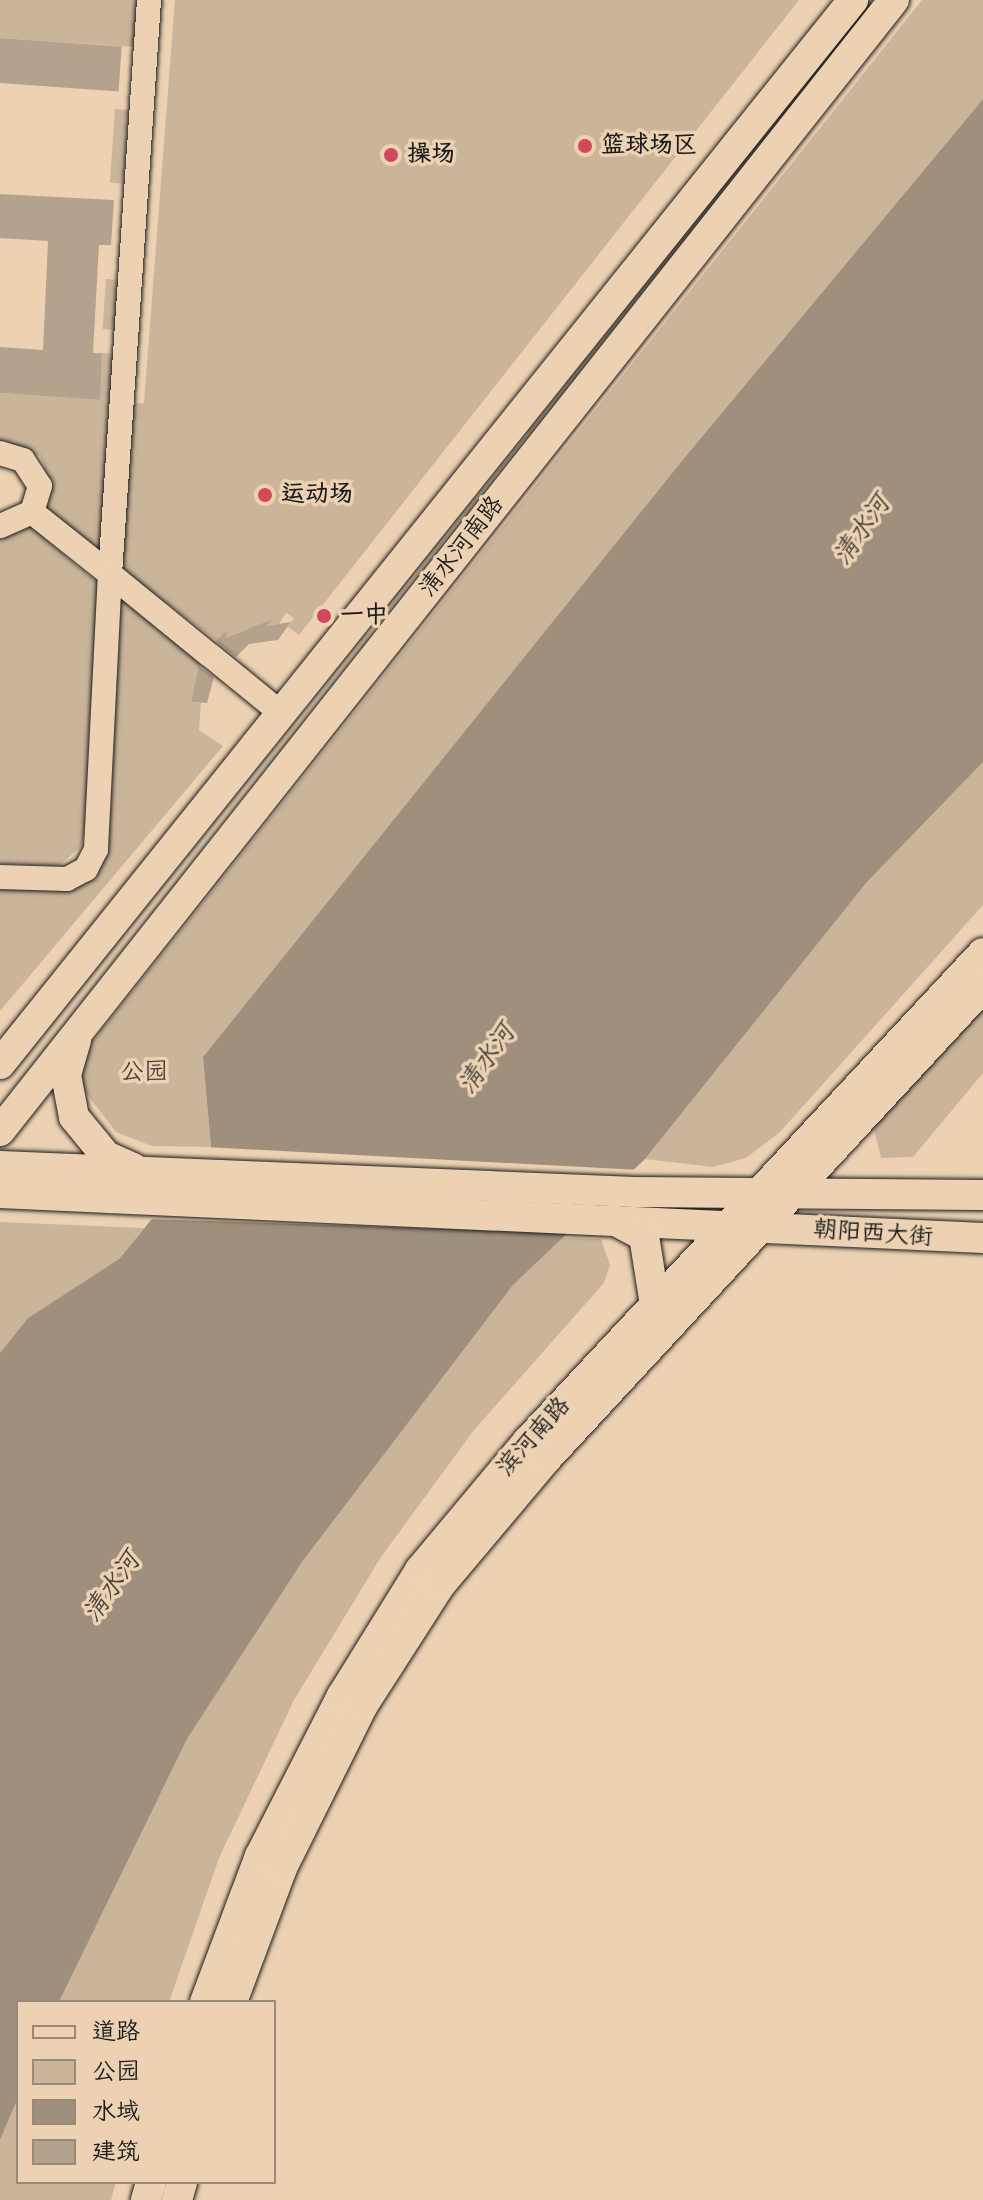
<!DOCTYPE html>
<meta charset="utf-8">
<style>
body{margin:0}
#map{position:relative;width:983px;height:2200px;overflow:hidden;background:#ecd2b3;font-family:Kalam,"LXGW WenKai TC",sans-serif}
div>[style]{position:absolute}
.green>*{inset:0;background:#cab49a;transform-origin:0 0}
.water>*{inset:0;background:#a08f7c}
.pier>*{inset:0;background:#ecd2b3}
.building>*{inset:0;background:#b5a28c;transform-origin:0 0}
.roads{filter:drop-shadow(0 0 2px #1c1c1c) drop-shadow(0 0 2px #1c1c1c)}
.minor>*{height:24px;margin:-12px;padding:0 12px;transform-origin:12px;border-radius:12px;background:#ecd2b3}
.major>*{height:30px;margin:-15px;padding:0 15px;transform-origin:15px;border-radius:15px;background:#ecd2b3}
.dots>*{width:22px;height:22px;translate:-50% -50%;box-sizing:border-box;border:4px solid #ecd2b3;border-radius:50%}
span{translate:-50% -50%;white-space:nowrap;text-align:center;line-height:1.15;-webkit-text-stroke:7px #ecd2b3;paint-order:stroke}
.poi-label{font-size:24px;color:#1c1c1c;font-weight:700}
.left{translate:0 -50%;text-align:left}
.street-label{font-size:24px;color:#1c1c1c}
.park-label{font-size:24px;color:#48423c}
.water-label{font-size:26px;color:#4a443e;font-style:italic}
.legend{position:absolute;left:16px;top:2000px;width:260px;height:184px;box-sizing:border-box;background:#ecd2b3;border:2px solid #998977;margin:0;padding:10px 14px;list-style:none;font-size:24px;color:#1c1c1c}
.legend li{display:flex;align-items:center;gap:16px;height:40px}
.legend b{width:40px;border:2px solid #998977}
</style>
<div id="map">
<div class="green">
<div style="clip-path:polygon(0 0,139px 0,136px 47px,0 38px)"></div>
<div style="clip-path:polygon(175px 0,799px 0,299px 635px,288px 627px,294px 618px,286px 613px,279px 624px,247px 629px,220px 643px,122px 570px,130px 404px,144px 403px)"></div>
<div style="clip-path:polygon(922px 0,983px 0,983px 99px,681px 462px,203px 1057px,211px 1147px,152px 1146px,116px 1132px,80px 1085px,81px 1056px)"></div>
<div style="left:115px;top:109px;width:14px;height:74px;rotate:4deg"></div>
<div style="left:106px;top:279px;width:13px;height:50px;rotate:4deg"></div>
<div style="clip-path:polygon(102px 353px,116px 354px,103px 552px,45px 513px,52px 486px,40px 456px,0 446px,0 393px,99px 400px)"></div>
<div style="clip-path:polygon(31px 527px,101px 586px,86px 828px,81px 846px,59px 866px,0 864px,0 536px)"></div>
<div style="clip-path:polygon(119px 597px,201px 663px,191px 702px,201px 703px,199px 730px,223px 746px,0 1011px,0 888px,39px 889px,106px 848px)"></div>
<div style="clip-path:polygon(983px 762px,983px 905px,780px 1132px,746px 1158px,713px 1167px,645px 1159px,867px 882px)"></div>
<div style="clip-path:polygon(983px 1006px,983px 1073px,913px 1157px,881px 1158px,872px 1121px)"></div>
<div style="clip-path:polygon(0 1222px,144px 1228px,119px 1259px,28px 1318px,0 1353px)"></div>
<div style="clip-path:polygon(562px 1238px,601px 1239px,610px 1265px,604px 1283px,474px 1430px,381px 1557px,294px 1700px,219px 1858px,169px 2002px,59px 2002px,187px 1739px,302px 1562px,513px 1285px)"></div>
<div style="clip-path:polygon(18px 2098px,18px 2182px,116px 2182px,111px 2200px,0 2200px,0 2140px)"></div>
</div>
<div class="water">
<div style="clip-path:polygon(983px 99px,983px 762px,867px 882px,645px 1159px,513px 1285px,302px 1562px,187px 1739px,59px 2002px,18px 2002px,18px 2098px,0 2140px,0 1353px,28px 1318px,119px 1259px,211px 1147px,203px 1057px,681px 462px)"></div>
</div>
<div class="pier">
<div style="clip-path:polygon(205px 1147px,640px 1170px,573px 1233px,146px 1219px)"></div>
</div>
<div class="building">
<div style="left:0;top:38px;width:122px;height:45px;rotate:4deg"></div>
<div style="clip-path:polygon(0 194px,114px 200px,111px 245px,99px 245px,93px 353px,102px 353px,100px 400px,0 393px,0 347px,43px 350px,48px 241px,0 238px)"></div>
<div style="clip-path:polygon(273px 619px,266px 626px,291px 622px,278px 640px,249px 644px,236px 657px,216px 641px,227px 630px,226px 638px)"></div>
<div style="clip-path:polygon(199px 666px,214px 677px,207px 703px,191px 702px)"></div>
</div>
<div class="roads">
<div class="minor">
<div style="left:0;top:453px;width:24px;rotate:17deg"></div>
<div style="left:23px;top:460px;width:31px;rotate:57deg"></div>
<div style="left:40px;top:486px;width:27px;rotate:107deg"></div>
<div style="left:32px;top:512px;width:35px;rotate:156deg"></div>
<div style="left:32px;top:512px;width:100px;rotate:38.5deg"></div>
<div style="left:110px;top:574px;width:575px;rotate:-86.11deg"></div>
<div style="left:211px;top:656px;width:92px;rotate:39.2deg"></div>
<div style="left:0;top:877px;width:67px;rotate:1.7deg"></div>
<div style="left:67px;top:879px;width:21px;rotate:-28deg"></div>
<div style="left:86px;top:869px;width:22px;rotate:-63deg"></div>
<div style="left:96px;top:849px;width:275px;rotate:-87.1deg"></div>
<div style="left:110px;top:574px;width:127px;rotate:39.2deg"></div>
</div>
<div class="major">
<div style="left:76px;top:1040px;width:36px;rotate:106deg"></div>
<div style="left:66px;top:1075px;width:43px;rotate:79.2deg"></div>
<div style="left:74px;top:1117px;width:50px;rotate:50.6deg"></div>
<div style="left:106px;top:1156px;width:30px;rotate:24deg"></div>
<div style="left:0;top:1064px;width:1364px;rotate:-51.28deg"></div>
<div style="left:0;top:1131px;width:1442px;rotate:-51.68deg"></div>
<div style="left:0;top:1166px;width:635px;rotate:2.35deg"></div>
<div style="left:634px;top:1192px;width:349px;rotate:0.5deg"></div>
<div style="left:0;top:1193px;width:984px;rotate:2.62deg"></div>
<div style="left:614px;top:1220px;width:34px;rotate:28deg"></div>
<div style="left:644px;top:1236px;width:70px;rotate:80.9deg"></div>
<div style="left:205px;top:2002px;width:156px;rotate:-69.4deg"></div>
<div style="left:260px;top:1856px;width:180px;rotate:-62.9deg"></div>
<div style="left:342px;top:1696px;width:148px;rotate:-58.2deg"></div>
<div style="left:420px;top:1570px;width:168px;rotate:-50.1deg"></div>
<div style="left:528px;top:1441px;width:667px;rotate:-47deg"></div>
<div style="left:232px;top:2002px;width:143px;rotate:-69.5deg"></div>
<div style="left:282px;top:1868px;width:182px;rotate:-63.6deg"></div>
<div style="left:363px;top:1705px;width:143px;rotate:-57.3deg"></div>
<div style="left:440px;top:1585px;width:166px;rotate:-49.9deg"></div>
<div style="left:547px;top:1458px;width:642px;rotate:-47.21deg"></div>
<div style="left:146px;top:2200px;width:19px;rotate:-74deg"></div>
<div style="left:177px;top:2200px;width:19px;rotate:-74deg"></div>
</div>
</div>
<div class="dots">
<div style="left:585px;top:146px;background:#d1495b"></div>
<div style="left:391px;top:155px;background:#d1495b"></div>
<div style="left:265px;top:495px;background:#d1495b"></div>
<div style="left:324px;top:616px;background:#d1495b"></div>
</div>
<div class="poi-label">
<span class="left" style="left:601px;top:146px">篮球场区</span>
<span class="left" style="left:407px;top:155px">操场</span>
<span class="left" style="left:281px;top:495px">运动场</span>
<span class="left" style="left:340px;top:616px">一中</span>
</div>
<div class="street-label">
<span style="left:462px;top:547px;rotate:-52deg">清水河南路</span>
<span style="left:873px;top:1234px;rotate:4deg">朝阳西大街</span>
<span style="left:534px;top:1437px;rotate:-48deg">滨河南路</span>
</div>
<div class="park-label">
<span style="left:144px;top:1073px">公园</span>
</div>
<div class="water-label">
<span style="left:863px;top:531px;rotate:-55deg">清水河</span>
<span style="left:488px;top:1060px;rotate:-55deg">清水河</span>
<span style="left:113px;top:1588px;rotate:-55deg">清水河</span>
</div>
<ul class="legend">
<li><b style="height:10px;background:#ecd2b3"></b>道路</li>
<li><b style="height:22px;background:#cab49a"></b>公园</li>
<li><b style="height:22px;background:#a08f7c"></b>水域</li>
<li><b style="height:22px;background:#b5a28c"></b>建筑</li>
</ul>
</div>
